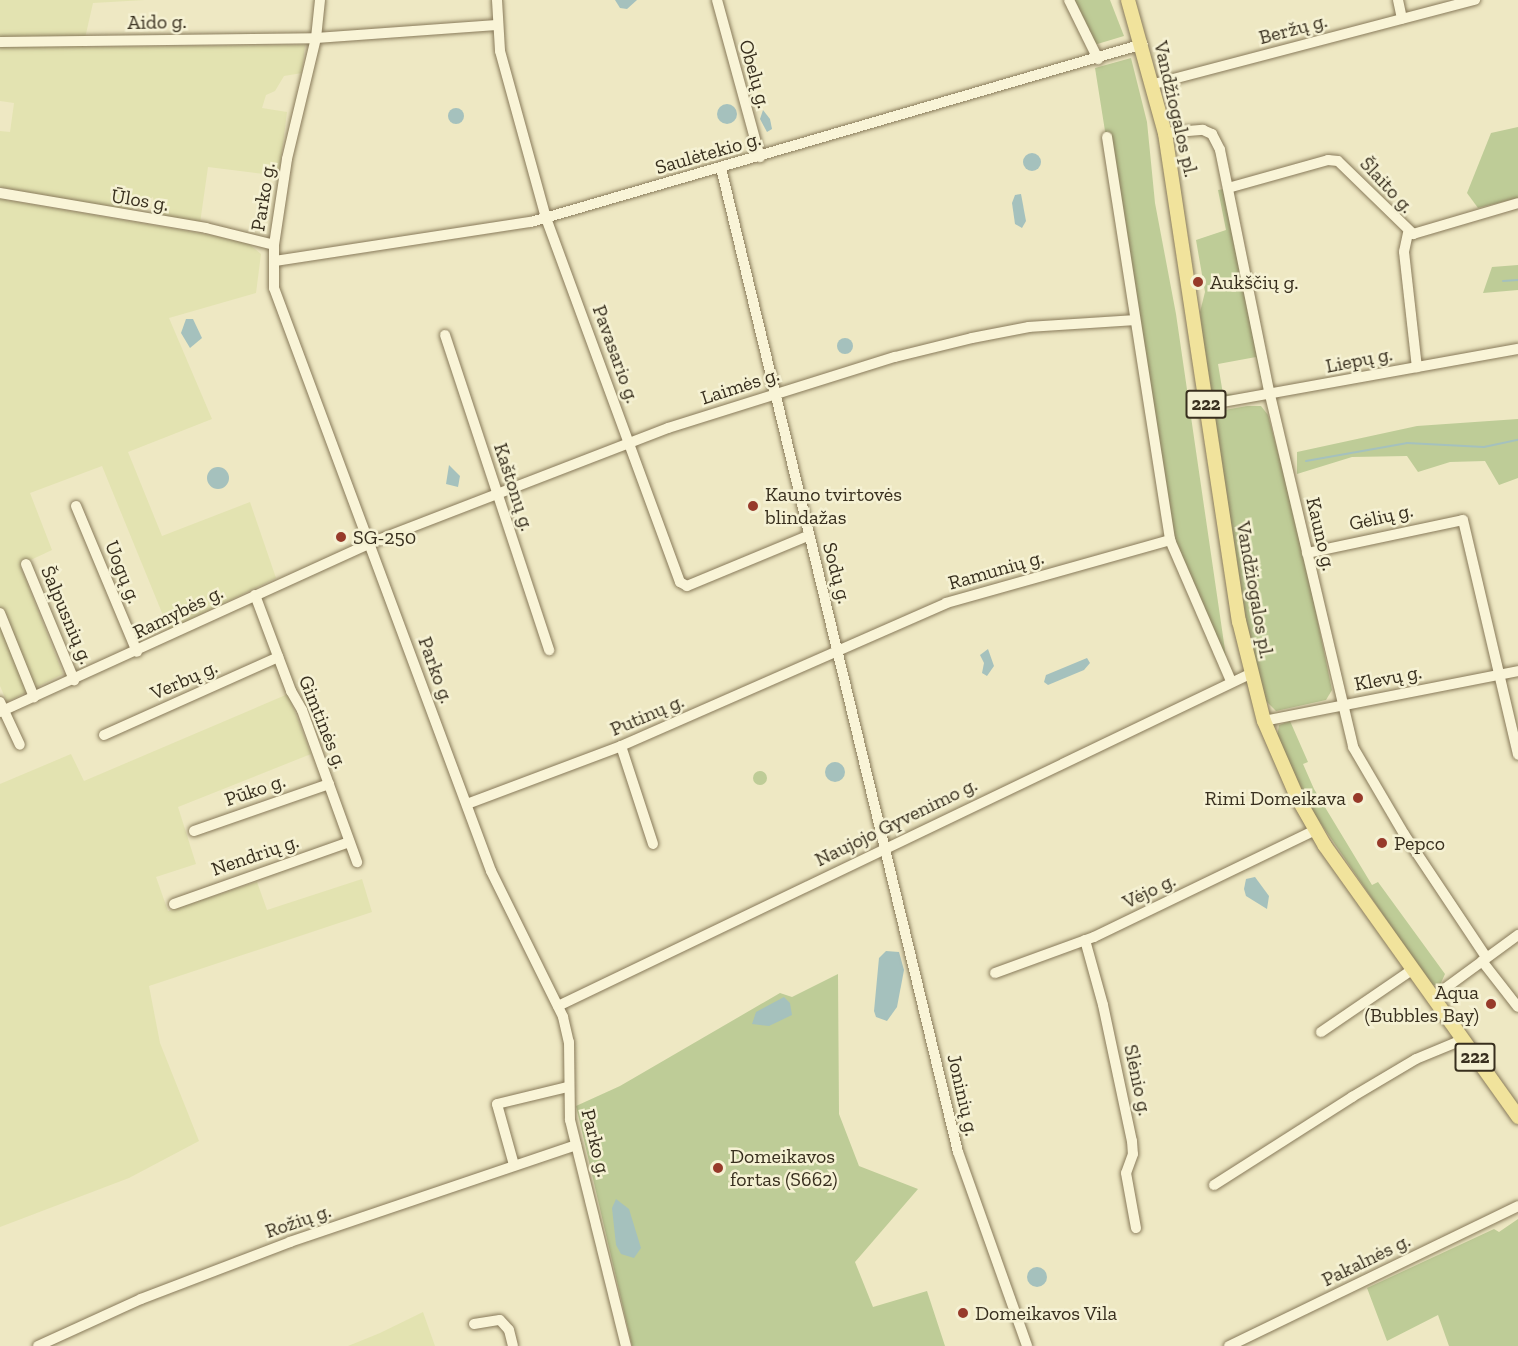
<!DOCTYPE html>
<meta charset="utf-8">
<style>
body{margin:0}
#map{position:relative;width:1518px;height:1346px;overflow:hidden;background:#eee8c3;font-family:"Zilla Slab",serif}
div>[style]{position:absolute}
.farmland>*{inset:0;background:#e3e3b1}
.green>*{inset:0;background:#becc97}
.round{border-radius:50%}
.water>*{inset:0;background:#a5c1bd}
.stream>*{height:2px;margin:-1px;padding:0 1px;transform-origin:1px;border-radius:1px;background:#a5c1bd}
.roads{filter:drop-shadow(0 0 2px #887a5a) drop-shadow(0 0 2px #887a5a)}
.minor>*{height:10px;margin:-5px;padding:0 5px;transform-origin:5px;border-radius:5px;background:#f9f4d7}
.major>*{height:14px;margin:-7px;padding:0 7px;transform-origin:7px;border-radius:7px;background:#f1e39c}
.dots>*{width:16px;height:16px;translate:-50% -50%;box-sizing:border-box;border:3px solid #f5f1d3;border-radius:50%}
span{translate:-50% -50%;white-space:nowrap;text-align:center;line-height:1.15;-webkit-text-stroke:5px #f5f1d3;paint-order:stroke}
.shield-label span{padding:2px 4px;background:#f5f1d3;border:2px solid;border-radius:4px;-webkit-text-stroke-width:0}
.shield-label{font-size:18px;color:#382f1e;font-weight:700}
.street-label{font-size:20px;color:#382f1e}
.poi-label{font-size:20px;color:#382f1e}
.left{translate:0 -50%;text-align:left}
.right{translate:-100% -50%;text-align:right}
</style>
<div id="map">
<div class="farmland">
<div style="clip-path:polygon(0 0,145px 0,93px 3px,83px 47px,305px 45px,302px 73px,284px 76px,275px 91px,266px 95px,262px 108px,287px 112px,279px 176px,208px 167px,200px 223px,156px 214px,153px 197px,129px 211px,0 187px,0 131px,10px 132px,14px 103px,0 101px)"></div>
<div style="clip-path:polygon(0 199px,216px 236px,249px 244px,261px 254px,256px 293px,169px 318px,212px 419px,128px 452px,162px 536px,250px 502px,276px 578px,169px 630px,102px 466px,30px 493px,52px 550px,20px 565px,63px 674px,7px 702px,0 686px)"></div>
<div style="clip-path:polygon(288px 694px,311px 754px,178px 807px,196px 864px,156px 877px,168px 911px,257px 882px,267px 910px,362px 879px,372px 912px,149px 986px,160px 1043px,199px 1141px,129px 1178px,0 1227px,0 784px,71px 754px,84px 781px)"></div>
<div style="clip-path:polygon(423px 1312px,435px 1346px,348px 1346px,380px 1333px)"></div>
</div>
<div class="green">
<div style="clip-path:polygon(1069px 0,1110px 0,1124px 36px,1094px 45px)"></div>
<div style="clip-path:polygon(1131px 58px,1147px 122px,1155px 203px,1176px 314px,1226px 657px,1170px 540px,1095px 68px)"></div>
<div style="clip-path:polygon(1518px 127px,1518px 198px,1478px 208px,1467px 193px,1491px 133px)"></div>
<div style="clip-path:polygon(1224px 189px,1263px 387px,1256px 357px,1218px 364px,1223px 394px,1234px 394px,1213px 399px,1203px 342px,1200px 312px,1205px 292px,1196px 240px,1226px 230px,1218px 190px)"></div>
<div style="clip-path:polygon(1518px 265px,1518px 290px,1483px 293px,1492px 267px)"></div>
<div style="clip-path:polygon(1247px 406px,1261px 406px,1268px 415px,1299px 531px,1332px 690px,1326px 700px,1276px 711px,1265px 700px,1250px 646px,1214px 419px,1219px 411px)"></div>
<div style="clip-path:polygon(1518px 419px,1518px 478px,1499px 485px,1485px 461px,1450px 462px,1418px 472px,1407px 456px,1352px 457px,1297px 474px,1297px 452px,1417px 426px)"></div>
<div style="clip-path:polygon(1290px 721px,1308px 762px,1303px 764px,1314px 789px,1372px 885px,1378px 882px,1445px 974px,1440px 985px,1431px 985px,1311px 809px,1277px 737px,1279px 725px)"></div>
<div class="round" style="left:753px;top:771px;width:14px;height:14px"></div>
<div style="clip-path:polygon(838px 974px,839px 1114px,859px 1166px,918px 1189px,855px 1262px,873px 1307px,927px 1291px,945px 1346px,632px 1346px,576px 1106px,620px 1086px,780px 993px,792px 997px)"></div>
<div style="clip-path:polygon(1518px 1219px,1518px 1346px,1449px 1346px,1438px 1315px,1387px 1341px,1367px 1288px,1494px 1229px,1499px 1232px)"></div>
</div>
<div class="water">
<div style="clip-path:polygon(615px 0,637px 0,627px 9px,620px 8px)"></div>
<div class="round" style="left:717px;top:104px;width:20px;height:20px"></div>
<div class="round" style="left:448px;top:108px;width:16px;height:16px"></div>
<div style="clip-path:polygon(763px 110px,770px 119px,772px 129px,767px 132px,760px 119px)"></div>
<div class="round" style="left:1023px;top:153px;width:18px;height:18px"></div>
<div style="clip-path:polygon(1021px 194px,1026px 221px,1022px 228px,1015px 224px,1012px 203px,1015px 195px)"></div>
<div style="clip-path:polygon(186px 319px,193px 319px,202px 338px,190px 348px,181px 333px)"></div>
<div class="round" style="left:837px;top:338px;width:16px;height:16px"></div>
<div style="clip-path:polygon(449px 465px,460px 476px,458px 487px,446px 484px)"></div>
<div class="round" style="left:207px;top:467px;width:22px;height:22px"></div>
<div style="clip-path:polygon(988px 649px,994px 666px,987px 676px,982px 673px,984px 663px,980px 655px)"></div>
<div style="clip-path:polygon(1087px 658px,1090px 663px,1084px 670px,1048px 685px,1044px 682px,1046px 675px)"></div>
<div class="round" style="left:825px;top:762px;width:20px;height:20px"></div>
<div style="clip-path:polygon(1255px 877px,1269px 896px,1267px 909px,1246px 896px,1244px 889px,1246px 879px)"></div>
<div style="clip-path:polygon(886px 951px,899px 952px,904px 970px,897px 1007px,887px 1021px,876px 1017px,874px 1011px,879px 958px)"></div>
<div style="clip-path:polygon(784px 997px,790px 1003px,792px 1015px,769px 1026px,752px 1024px,756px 1012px)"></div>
<div style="clip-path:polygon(616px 1199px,629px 1209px,641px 1248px,634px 1258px,621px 1254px,616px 1245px,612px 1208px)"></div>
<div class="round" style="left:1027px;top:1267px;width:20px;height:20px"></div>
</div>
<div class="stream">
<div style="left:1503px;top:281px;width:15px;rotate:-4deg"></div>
<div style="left:1306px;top:461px;width:103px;rotate:-10.1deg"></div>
<div style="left:1407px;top:443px;width:77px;rotate:3deg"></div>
<div style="left:1484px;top:447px;width:35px;rotate:-12deg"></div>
</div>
<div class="roads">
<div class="minor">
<div style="left:320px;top:0;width:38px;rotate:96deg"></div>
<div style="left:316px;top:38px;width:124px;rotate:103.5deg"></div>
<div style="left:287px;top:159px;width:87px;rotate:98.6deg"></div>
<div style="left:274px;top:245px;width:43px;rotate:90deg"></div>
<div style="left:274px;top:288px;width:622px;rotate:69.58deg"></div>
<div style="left:491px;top:871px;width:163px;rotate:63.7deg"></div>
<div style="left:563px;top:1017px;width:26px;rotate:77deg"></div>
<div style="left:569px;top:1042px;width:78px;rotate:89.3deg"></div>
<div style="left:570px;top:1120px;width:233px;rotate:76.1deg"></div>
<div style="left:497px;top:0;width:51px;rotate:86.6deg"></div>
<div style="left:500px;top:51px;width:173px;rotate:74.6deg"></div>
<div style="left:546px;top:218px;width:388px;rotate:69.8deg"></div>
<div style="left:680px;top:582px;width:8px;rotate:30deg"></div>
<div style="left:687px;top:586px;width:131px;rotate:-22.5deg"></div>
<div style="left:717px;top:0;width:163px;rotate:74.7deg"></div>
<div style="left:1069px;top:0;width:66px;rotate:63.8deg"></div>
<div style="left:1398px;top:0;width:19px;rotate:78deg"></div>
<div style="left:0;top:42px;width:316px;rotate:-0.7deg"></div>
<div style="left:316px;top:38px;width:181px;rotate:-4.1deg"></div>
<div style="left:1154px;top:84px;width:332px;rotate:-14.7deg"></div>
<div style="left:1165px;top:133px;width:38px;rotate:-5deg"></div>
<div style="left:1203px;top:130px;width:10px;rotate:24deg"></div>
<div style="left:1212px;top:134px;width:18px;rotate:63deg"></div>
<div style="left:1220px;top:150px;width:250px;rotate:78.5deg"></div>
<div style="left:1270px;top:395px;width:362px;rotate:76.7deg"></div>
<div style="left:1353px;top:747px;width:101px;rotate:59.6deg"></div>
<div style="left:1404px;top:834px;width:148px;rotate:56.3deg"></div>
<div style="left:1107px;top:137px;width:408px;rotate:81.1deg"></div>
<div style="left:1170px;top:540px;width:154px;rotate:66.6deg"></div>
<div style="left:721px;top:168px;width:1012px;rotate:76.46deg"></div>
<div style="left:958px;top:1152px;width:206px;rotate:70.4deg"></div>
<div style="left:1228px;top:188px;width:104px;rotate:-15.6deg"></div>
<div style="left:1328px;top:160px;width:10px;rotate:6deg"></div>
<div style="left:1338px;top:161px;width:105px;rotate:44.2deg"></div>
<div style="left:1413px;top:234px;width:109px;rotate:-16.4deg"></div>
<div style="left:0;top:193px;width:209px;rotate:9.6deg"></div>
<div style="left:206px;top:228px;width:70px;rotate:14deg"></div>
<div style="left:1408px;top:233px;width:19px;rotate:102deg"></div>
<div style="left:1404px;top:252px;width:116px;rotate:83.6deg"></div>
<div style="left:275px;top:261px;width:259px;rotate:-8.7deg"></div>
<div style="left:531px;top:222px;width:637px;rotate:-16.22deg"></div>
<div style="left:445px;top:335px;width:332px;rotate:71.7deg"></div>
<div style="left:1206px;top:405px;width:317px;rotate:-10.2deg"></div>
<div style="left:76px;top:506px;width:158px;rotate:67.3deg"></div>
<div style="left:1307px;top:553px;width:159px;rotate:-11.9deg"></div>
<div style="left:1463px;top:520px;width:241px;rotate:76.8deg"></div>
<div style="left:26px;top:564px;width:126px;rotate:67.5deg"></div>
<div style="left:255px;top:595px;width:103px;rotate:69.4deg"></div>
<div style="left:291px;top:691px;width:22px;rotate:60deg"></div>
<div style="left:302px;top:710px;width:162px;rotate:70.1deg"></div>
<div style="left:0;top:613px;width:91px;rotate:68deg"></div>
<div style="left:0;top:702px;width:47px;rotate:65.1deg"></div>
<div style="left:0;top:712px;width:407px;rotate:-24.5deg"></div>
<div style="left:370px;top:543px;width:319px;rotate:-21.1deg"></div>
<div style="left:668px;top:428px;width:238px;rotate:-17.4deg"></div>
<div style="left:895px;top:357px;width:79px;rotate:-13.9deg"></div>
<div style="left:972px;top:338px;width:58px;rotate:-10.9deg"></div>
<div style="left:1029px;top:327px;width:106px;rotate:-3.8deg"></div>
<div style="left:1264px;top:721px;width:259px;rotate:-11.1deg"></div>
<div style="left:104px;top:735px;width:191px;rotate:-24.1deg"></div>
<div style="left:621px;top:746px;width:103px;rotate:71.9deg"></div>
<div style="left:467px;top:804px;width:165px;rotate:-20.6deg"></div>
<div style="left:621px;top:746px;width:355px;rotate:-23.7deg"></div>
<div style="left:946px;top:603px;width:233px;rotate:-15.7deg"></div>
<div style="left:194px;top:831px;width:143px;rotate:-19.2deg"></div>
<div style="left:174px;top:904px;width:186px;rotate:-19.5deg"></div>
<div style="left:1085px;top:940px;width:67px;rotate:74.5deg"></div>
<div style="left:1103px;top:1005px;width:139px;rotate:78deg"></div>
<div style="left:1132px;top:1141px;width:13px;rotate:86deg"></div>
<div style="left:1133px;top:1154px;width:20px;rotate:110deg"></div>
<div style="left:1126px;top:1173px;width:56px;rotate:79.7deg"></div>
<div style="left:1482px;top:961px;width:58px;rotate:52deg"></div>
<div style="left:995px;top:973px;width:105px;rotate:-20deg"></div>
<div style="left:1094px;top:937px;width:246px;rotate:-25.8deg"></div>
<div style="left:1432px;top:998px;width:107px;rotate:-36.2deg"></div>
<div style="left:558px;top:1006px;width:768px;rotate:-25.63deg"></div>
<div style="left:1321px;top:1032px;width:110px;rotate:-34.3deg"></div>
<div style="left:514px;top:1165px;width:63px;rotate:-105.6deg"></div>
<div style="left:497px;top:1104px;width:73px;rotate:-13.5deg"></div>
<div style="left:1214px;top:1185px;width:164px;rotate:-32.5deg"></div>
<div style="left:1352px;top:1097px;width:74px;rotate:-30.7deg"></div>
<div style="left:1416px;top:1059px;width:50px;rotate:-22.4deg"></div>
<div style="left:474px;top:1324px;width:26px;rotate:-9deg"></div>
<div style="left:500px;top:1320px;width:13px;rotate:48deg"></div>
<div style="left:509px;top:1330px;width:16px;rotate:76deg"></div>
<div style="left:38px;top:1346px;width:113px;rotate:-24.5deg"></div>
<div style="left:141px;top:1299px;width:160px;rotate:-20.9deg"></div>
<div style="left:290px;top:1242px;width:302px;rotate:-18.7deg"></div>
<div style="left:1229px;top:1346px;width:321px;rotate:-25.8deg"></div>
</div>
<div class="major">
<div style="left:1128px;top:0;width:138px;rotate:74.5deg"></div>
<div style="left:1165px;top:133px;width:494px;rotate:81.4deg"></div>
<div style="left:1239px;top:621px;width:103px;rotate:76deg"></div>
<div style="left:1264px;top:721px;width:83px;rotate:66.5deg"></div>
<div style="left:1297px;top:797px;width:56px;rotate:60.3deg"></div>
<div style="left:1325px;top:846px;width:333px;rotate:54.5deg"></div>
</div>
</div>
<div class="dots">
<div style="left:1198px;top:282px;background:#973a2a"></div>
<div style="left:753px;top:506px;background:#973a2a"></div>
<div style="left:341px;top:537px;background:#973a2a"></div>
<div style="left:1358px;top:798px;background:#973a2a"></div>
<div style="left:1382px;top:843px;background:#973a2a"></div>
<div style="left:1491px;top:1004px;background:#973a2a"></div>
<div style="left:718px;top:1168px;background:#973a2a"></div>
<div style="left:963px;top:1313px;background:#973a2a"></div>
</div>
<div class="shield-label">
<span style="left:1206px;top:404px">222</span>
<span style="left:1475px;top:1057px">222</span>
</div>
<div class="street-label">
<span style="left:157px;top:22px;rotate:-1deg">Aido g.</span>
<span style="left:1293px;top:29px;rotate:-15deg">Beržų g.</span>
<span style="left:755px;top:74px;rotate:74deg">Obelų g.</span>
<span style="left:1176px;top:109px;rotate:77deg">Vandžiogalos pl.</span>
<span style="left:708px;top:153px;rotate:-16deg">Saulėtekio g.</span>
<span style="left:1387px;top:185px;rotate:47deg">Šlaito g.</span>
<span style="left:263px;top:197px;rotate:-81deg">Parko g.</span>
<span style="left:140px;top:200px;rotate:9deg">Ūlos g.</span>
<span style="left:616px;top:354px;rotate:70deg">Pavasario g.</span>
<span style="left:1359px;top:360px;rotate:-11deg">Liepų g.</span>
<span style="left:740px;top:386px;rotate:-18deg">Laimės g.</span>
<span style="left:514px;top:487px;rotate:72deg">Kaštonų g.</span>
<span style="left:1381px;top:517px;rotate:-13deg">Gėlių g.</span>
<span style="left:1321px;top:534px;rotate:77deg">Kauno g.</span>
<span style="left:996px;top:570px;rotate:-16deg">Ramunių g.</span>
<span style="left:123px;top:572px;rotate:68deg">Uogų g.</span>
<span style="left:837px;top:573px;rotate:75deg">Sodų g.</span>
<span style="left:1255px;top:590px;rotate:80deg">Vandžiogalos pl.</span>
<span style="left:178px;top:612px;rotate:-26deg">Ramybės g.</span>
<span style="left:67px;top:615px;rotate:67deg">Šalpusnių g.</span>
<span style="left:436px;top:670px;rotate:70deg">Parko g.</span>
<span style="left:1388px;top:678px;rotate:-11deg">Klevų g.</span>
<span style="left:184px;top:680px;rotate:-24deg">Verbų g.</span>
<span style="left:647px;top:715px;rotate:-23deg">Putinų g.</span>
<span style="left:323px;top:722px;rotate:68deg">Gimtinės g.</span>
<span style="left:255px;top:790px;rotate:-19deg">Pūko g.</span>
<span style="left:896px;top:822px;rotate:-26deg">Naujojo Gyvenimo g.</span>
<span style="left:255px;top:855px;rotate:-19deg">Nendrių g.</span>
<span style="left:1149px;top:891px;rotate:-26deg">Vėjo g.</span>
<span style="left:1138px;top:1080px;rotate:78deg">Slėnio g.</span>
<span style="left:963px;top:1095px;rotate:77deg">Joninių g.</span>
<span style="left:596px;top:1143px;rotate:76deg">Parko g.</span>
<span style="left:298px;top:1221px;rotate:-19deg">Rožių g.</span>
<span style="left:1366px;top:1260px;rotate:-26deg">Pakalnės g.</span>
</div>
<div class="poi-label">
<span class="left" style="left:1210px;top:282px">Aukščių g.</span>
<span class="left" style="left:765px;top:506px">Kauno tvirtovės<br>blindažas</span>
<span class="left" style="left:353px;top:537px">SG-250</span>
<span class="right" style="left:1346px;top:798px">Rimi Domeikava</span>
<span class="left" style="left:1394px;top:843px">Pepco</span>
<span class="right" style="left:1479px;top:1004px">Aqua<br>(Bubbles Bay)</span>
<span class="left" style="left:730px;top:1168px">Domeikavos<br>fortas (S662)</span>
<span class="left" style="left:975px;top:1313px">Domeikavos Vila</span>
</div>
</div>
